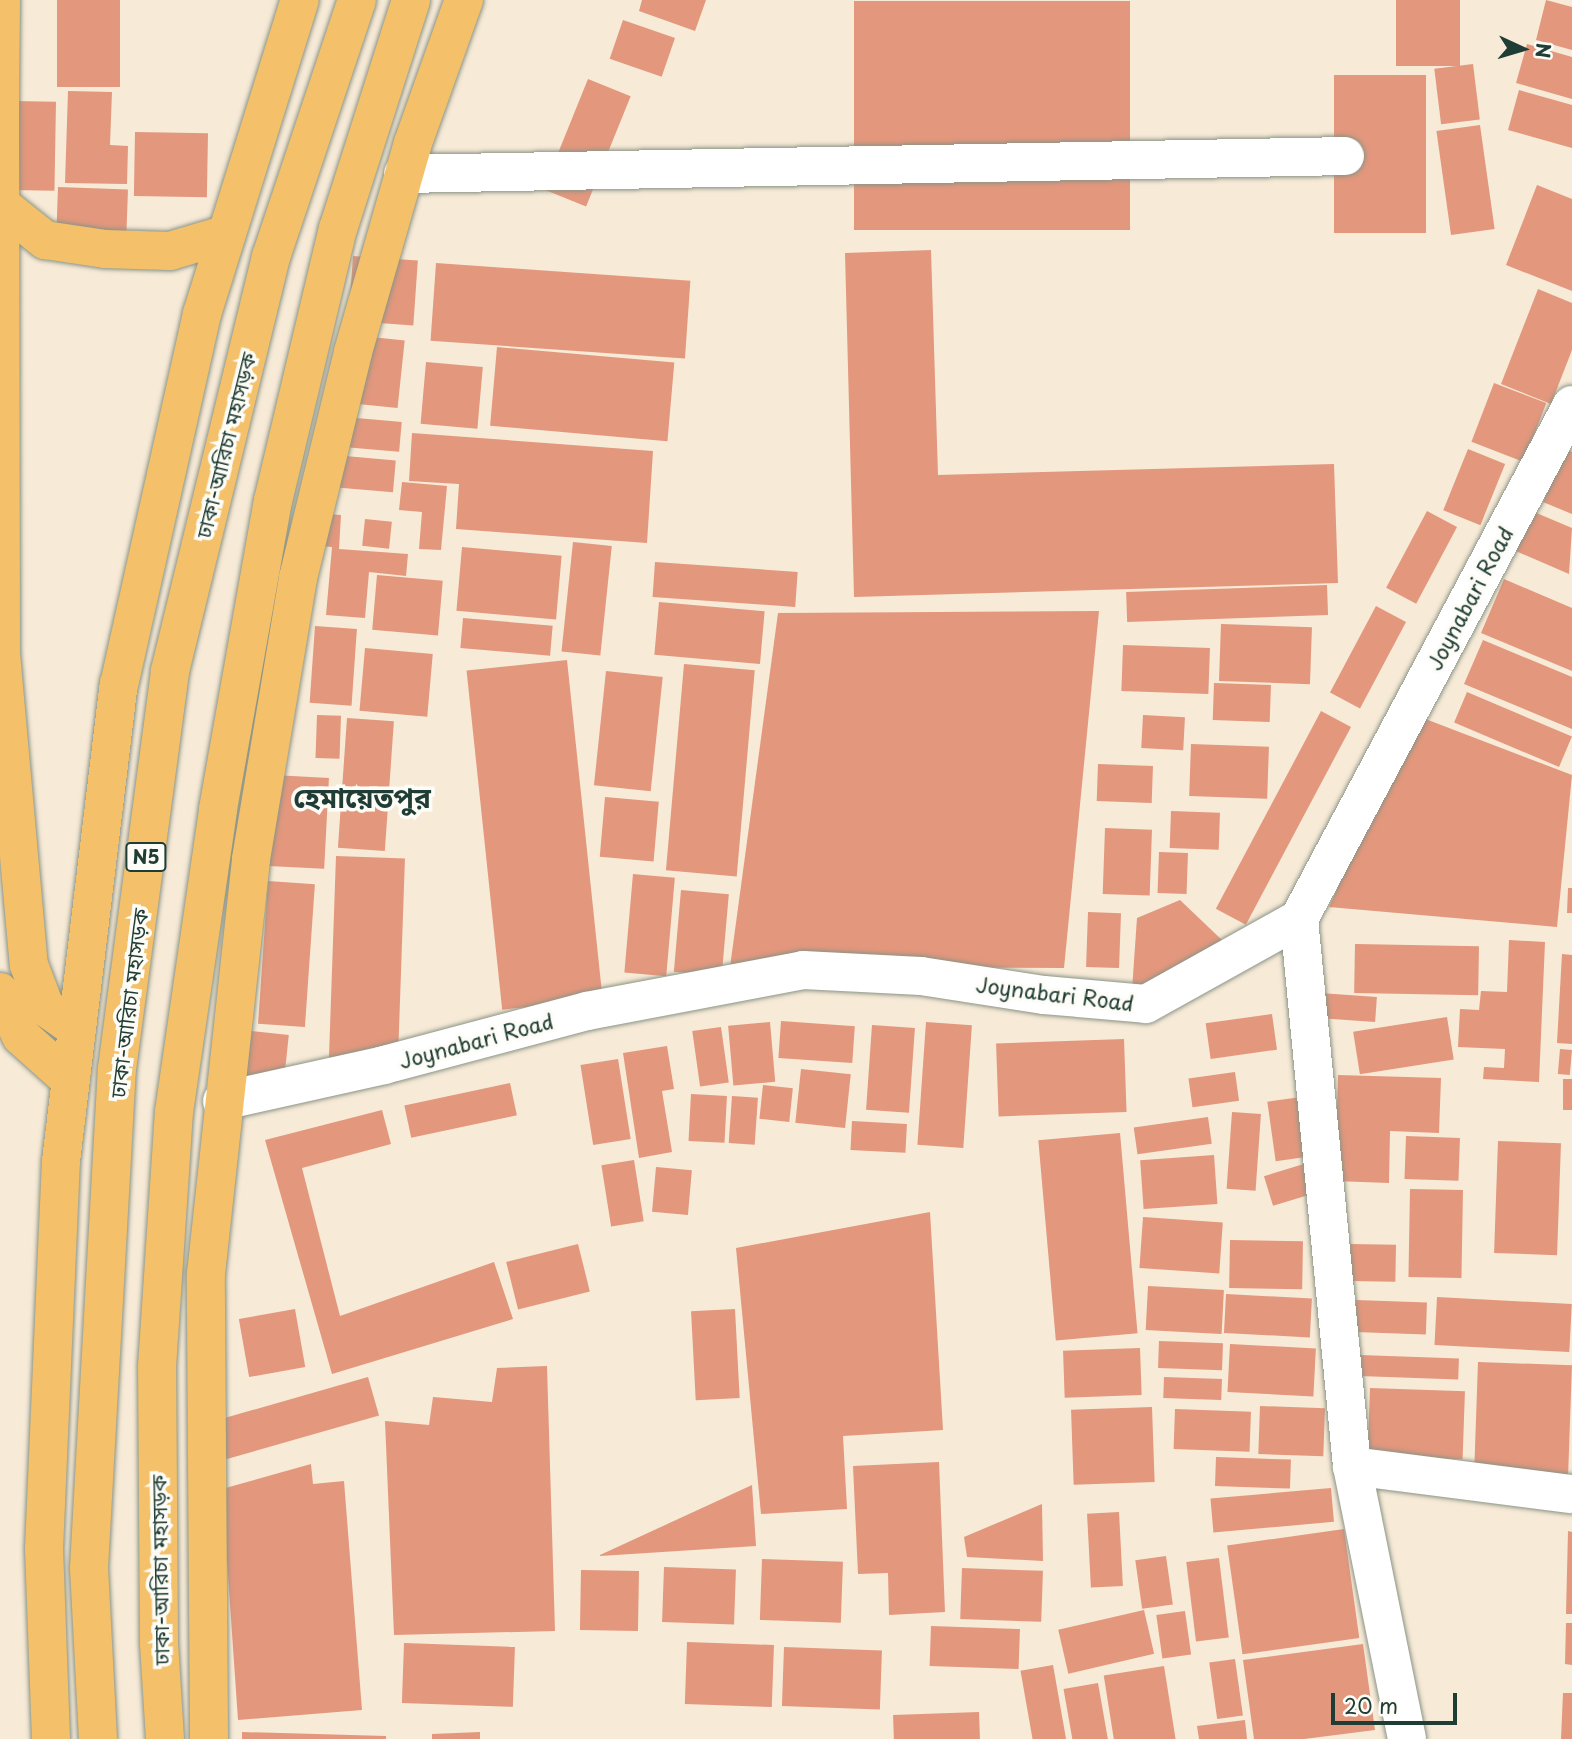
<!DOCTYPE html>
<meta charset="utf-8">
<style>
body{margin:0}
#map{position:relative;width:1572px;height:1739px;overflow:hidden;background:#f7ead7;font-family:"Playpen Sans","Noto Sans Bengali",sans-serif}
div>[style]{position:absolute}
.building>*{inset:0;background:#e3977d;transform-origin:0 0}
.roads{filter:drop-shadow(0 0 2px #8b9486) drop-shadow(0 0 2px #8b9486)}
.street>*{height:38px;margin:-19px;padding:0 19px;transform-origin:19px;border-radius:19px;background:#fff}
.primary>*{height:38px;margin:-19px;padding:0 19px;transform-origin:19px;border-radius:19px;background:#f4c16a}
.highway>*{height:38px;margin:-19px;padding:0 19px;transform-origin:19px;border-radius:19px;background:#f4c16a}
span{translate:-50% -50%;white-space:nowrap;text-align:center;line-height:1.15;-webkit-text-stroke:7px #fdfcf7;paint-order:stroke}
.shield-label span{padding:2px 5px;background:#fdfcf7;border:2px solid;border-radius:5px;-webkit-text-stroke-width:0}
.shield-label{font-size:19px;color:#1f3d34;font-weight:700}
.street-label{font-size:21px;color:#1f3d34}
.district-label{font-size:28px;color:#1f3d34;font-weight:700}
.north{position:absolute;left:1488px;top:14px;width:70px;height:70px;-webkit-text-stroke:5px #fdfcf7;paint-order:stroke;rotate:94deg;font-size:19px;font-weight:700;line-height:28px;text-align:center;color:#1f3d34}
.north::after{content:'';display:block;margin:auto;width:24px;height:32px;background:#1f3d34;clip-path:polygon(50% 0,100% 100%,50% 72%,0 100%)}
.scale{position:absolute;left:1331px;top:1693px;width:126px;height:32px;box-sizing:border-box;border:4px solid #1f3d34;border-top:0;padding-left:9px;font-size:21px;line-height:24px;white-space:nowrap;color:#1f3d34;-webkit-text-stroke:5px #fdfcf7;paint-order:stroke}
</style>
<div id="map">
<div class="building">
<div style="left:57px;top:0;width:63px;height:87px"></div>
<div style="clip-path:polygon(642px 0,706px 0,695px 31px,639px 11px)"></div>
<div style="left:1396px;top:0;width:64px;height:66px"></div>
<div style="clip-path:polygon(1546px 0,1572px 7px,1572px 50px,1536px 40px)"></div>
<div style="left:1130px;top:1px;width:229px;height:276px;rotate:90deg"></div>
<div style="left:623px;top:20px;width:55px;height:41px;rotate:19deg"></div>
<div style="clip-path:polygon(1527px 44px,1572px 57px,1572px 99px,1516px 83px)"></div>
<div style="left:1473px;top:64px;width:56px;height:39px;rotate:83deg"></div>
<div style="left:1334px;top:75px;width:92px;height:158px"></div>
<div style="left:588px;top:79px;width:46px;height:119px;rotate:22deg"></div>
<div style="clip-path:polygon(1519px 90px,1572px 105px,1572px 148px,1508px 130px)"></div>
<div style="clip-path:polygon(68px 91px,112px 92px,110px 145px,128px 146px,127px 184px,65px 183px)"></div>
<div style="left:13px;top:101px;width:43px;height:89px;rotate:1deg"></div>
<div style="left:1480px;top:125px;width:105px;height:44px;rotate:82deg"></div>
<div style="left:135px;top:132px;width:73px;height:64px;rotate:1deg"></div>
<div style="clip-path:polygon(1537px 185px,1572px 199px,1572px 291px,1506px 265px)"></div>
<div style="left:58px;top:187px;width:70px;height:43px;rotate:2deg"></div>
<div style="clip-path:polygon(931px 250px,938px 475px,1334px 464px,1338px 583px,854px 597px,845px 253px)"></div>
<div style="left:353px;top:256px;width:65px;height:65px;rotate:4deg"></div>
<div style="left:436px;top:263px;width:255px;height:78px;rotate:4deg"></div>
<div style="clip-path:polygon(1538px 289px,1572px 303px,1572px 350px,1551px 404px,1501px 384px)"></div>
<div style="left:343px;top:334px;width:62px;height:68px;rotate:6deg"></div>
<div style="left:497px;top:347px;width:178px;height:79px;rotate:5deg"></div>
<div style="left:426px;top:362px;width:57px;height:62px;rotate:5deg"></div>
<div style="left:1494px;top:383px;width:56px;height:63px;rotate:21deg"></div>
<div style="left:334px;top:416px;width:68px;height:30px;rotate:5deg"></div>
<div style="clip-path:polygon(412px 433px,653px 451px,647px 543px,456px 529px,459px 484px,409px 481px)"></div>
<div style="left:1468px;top:449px;width:40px;height:66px;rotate:22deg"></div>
<div style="clip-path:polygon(1565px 449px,1572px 452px,1572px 514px,1543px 502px)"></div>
<div style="left:334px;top:455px;width:62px;height:32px;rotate:5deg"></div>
<div style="clip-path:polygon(402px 482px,447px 486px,441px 550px,419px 549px,422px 512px,399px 510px)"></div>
<div style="clip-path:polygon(1527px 509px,1572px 528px,1569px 574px,1511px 549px)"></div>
<div style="left:1427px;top:511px;width:34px;height:87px;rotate:28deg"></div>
<div style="clip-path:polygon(311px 513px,341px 515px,339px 549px,408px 554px,406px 576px,369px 572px,365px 618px,326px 615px,332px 547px,308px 545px)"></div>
<div style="left:365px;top:519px;width:27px;height:27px;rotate:6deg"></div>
<div style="left:573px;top:542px;width:39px;height:110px;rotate:6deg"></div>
<div style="left:462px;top:547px;width:100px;height:64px;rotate:5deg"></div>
<div style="left:655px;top:562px;width:143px;height:35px;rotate:4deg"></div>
<div style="left:377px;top:575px;width:66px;height:55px;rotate:5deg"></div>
<div style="clip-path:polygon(1504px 579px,1572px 608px,1572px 671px,1481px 633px)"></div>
<div style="left:1327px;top:585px;width:30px;height:201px;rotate:88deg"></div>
<div style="left:659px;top:602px;width:106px;height:53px;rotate:5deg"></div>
<div style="left:1376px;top:606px;width:34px;height:98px;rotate:28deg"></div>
<div style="clip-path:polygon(1099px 611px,1064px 968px,730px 967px,778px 613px)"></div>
<div style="left:463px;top:618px;width:90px;height:30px;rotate:5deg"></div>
<div style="left:1221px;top:624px;width:91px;height:57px;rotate:2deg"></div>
<div style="left:315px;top:626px;width:42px;height:77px;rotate:4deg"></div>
<div style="clip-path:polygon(1483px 640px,1572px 677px,1572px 729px,1464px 684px)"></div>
<div style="left:1123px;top:645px;width:87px;height:46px;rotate:2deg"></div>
<div style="left:365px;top:648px;width:68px;height:63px;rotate:5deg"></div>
<div style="left:567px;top:660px;width:341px;height:101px;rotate:84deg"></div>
<div style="left:684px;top:664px;width:71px;height:207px;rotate:5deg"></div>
<div style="left:606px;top:671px;width:57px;height:115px;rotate:6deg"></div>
<div style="left:1214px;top:683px;width:57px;height:37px;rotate:2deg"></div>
<div style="left:1467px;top:692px;width:114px;height:33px;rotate:23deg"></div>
<div style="left:1321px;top:711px;width:34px;height:224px;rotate:28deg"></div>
<div style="left:317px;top:715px;width:24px;height:43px;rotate:2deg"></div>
<div style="left:1143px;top:715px;width:42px;height:33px;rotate:3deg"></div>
<div style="clip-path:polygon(1415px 715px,1572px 775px,1557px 927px,1329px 907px)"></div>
<div style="left:347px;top:718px;width:47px;height:130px;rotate:4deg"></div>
<div style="left:1191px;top:744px;width:78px;height:52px;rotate:2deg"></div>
<div style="left:1098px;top:764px;width:55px;height:37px;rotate:2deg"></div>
<div style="left:273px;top:775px;width:56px;height:91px;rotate:3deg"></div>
<div style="left:605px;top:797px;width:54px;height:60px;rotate:5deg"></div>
<div style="left:1171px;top:811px;width:49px;height:37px;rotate:2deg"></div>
<div style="left:1105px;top:828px;width:47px;height:66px;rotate:2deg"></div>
<div style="left:1159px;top:852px;width:29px;height:41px;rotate:2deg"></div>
<div style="left:336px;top:856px;width:69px;height:224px;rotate:2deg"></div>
<div style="left:633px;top:874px;width:42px;height:99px;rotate:5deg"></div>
<div style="left:268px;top:881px;width:47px;height:143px;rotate:4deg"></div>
<div style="clip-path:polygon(1568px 888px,1572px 888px,1572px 913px,1567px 913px)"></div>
<div style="left:681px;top:890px;width:48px;height:82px;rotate:5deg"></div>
<div style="clip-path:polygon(1180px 900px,1223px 941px,1132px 990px,1137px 918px)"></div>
<div style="left:1088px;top:912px;width:33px;height:55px;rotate:2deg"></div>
<div style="clip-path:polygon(1509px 940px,1545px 942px,1539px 1082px,1483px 1079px,1484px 1067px,1504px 1068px,1505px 1049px,1458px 1047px,1460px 1009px,1479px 1010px,1481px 991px,1507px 992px)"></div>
<div style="left:1355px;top:944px;width:124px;height:49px;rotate:1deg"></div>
<div style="clip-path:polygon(1562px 954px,1572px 955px,1572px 1044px,1557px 1043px)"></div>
<div style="left:1320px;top:993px;width:57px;height:25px;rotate:4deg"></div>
<div style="left:1272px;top:1014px;width:36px;height:67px;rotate:82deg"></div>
<div style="left:1447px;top:1017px;width:43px;height:95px;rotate:81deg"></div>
<div style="left:781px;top:1021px;width:74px;height:37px;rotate:4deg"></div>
<div style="left:770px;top:1022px;width:60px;height:42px;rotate:85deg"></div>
<div style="left:926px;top:1022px;width:46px;height:123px;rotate:4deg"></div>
<div style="left:872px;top:1025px;width:43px;height:85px;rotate:4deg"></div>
<div style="left:721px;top:1027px;width:56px;height:29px;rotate:82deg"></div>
<div style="left:251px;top:1031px;width:38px;height:54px;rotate:6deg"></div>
<div style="left:1124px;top:1039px;width:73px;height:128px;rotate:88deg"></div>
<div style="clip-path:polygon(667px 1046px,674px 1089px,662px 1091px,672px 1152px,639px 1158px,623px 1053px)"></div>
<div style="left:1560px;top:1049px;width:12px;height:25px;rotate:5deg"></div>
<div style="left:618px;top:1059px;width:81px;height:38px;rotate:81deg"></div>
<div style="left:801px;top:1069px;width:50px;height:54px;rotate:6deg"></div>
<div style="left:1235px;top:1072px;width:29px;height:47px;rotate:82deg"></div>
<div style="clip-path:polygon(1338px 1075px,1441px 1078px,1439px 1133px,1390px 1131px,1389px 1183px,1335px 1181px)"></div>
<div style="left:1563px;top:1079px;width:9px;height:31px"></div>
<div style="left:510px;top:1083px;width:33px;height:108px;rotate:78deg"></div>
<div style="left:763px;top:1085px;width:30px;height:34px;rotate:6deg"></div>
<div style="left:691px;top:1094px;width:36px;height:47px;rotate:3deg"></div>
<div style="left:732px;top:1096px;width:26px;height:47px;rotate:4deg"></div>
<div style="left:1301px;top:1097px;width:60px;height:34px;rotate:82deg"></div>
<div style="clip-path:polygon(382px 1110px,391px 1144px,302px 1168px,340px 1316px,494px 1262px,513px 1319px,332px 1374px,265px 1140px)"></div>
<div style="left:1232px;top:1112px;width:29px;height:77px;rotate:4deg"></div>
<div style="left:1208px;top:1117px;width:27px;height:75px;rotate:82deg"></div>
<div style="left:852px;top:1121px;width:55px;height:29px;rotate:3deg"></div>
<div style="left:1120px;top:1133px;width:201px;height:82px;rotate:85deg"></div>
<div style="left:1406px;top:1136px;width:54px;height:43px;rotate:2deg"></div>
<div style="left:1498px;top:1141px;width:63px;height:112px;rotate:2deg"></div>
<div style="left:1214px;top:1155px;width:49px;height:74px;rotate:86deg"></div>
<div style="left:634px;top:1160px;width:62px;height:33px;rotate:81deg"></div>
<div style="left:1307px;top:1163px;width:31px;height:45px;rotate:73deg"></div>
<div style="left:656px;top:1167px;width:36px;height:45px;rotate:5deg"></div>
<div style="left:1410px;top:1189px;width:53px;height:88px;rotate:1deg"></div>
<div style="clip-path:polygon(930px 1212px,943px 1430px,843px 1436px,847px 1509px,761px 1514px,736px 1248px)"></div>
<div style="left:1143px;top:1217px;width:80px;height:51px;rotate:4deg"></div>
<div style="left:1230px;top:1240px;width:73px;height:48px;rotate:1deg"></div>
<div style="left:578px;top:1244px;width:49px;height:74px;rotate:76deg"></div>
<div style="left:1350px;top:1244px;width:46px;height:37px;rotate:1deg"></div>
<div style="left:1148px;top:1286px;width:76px;height:44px;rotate:3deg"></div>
<div style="left:1226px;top:1294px;width:86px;height:39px;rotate:3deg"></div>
<div style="left:1437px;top:1297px;width:135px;height:48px;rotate:3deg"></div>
<div style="left:1356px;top:1300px;width:71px;height:32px;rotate:2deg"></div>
<div style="left:295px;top:1309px;width:59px;height:57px;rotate:80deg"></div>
<div style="left:735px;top:1309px;width:89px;height:44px;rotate:87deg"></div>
<div style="left:1159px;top:1341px;width:64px;height:27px;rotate:2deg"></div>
<div style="left:1230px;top:1344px;width:86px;height:48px;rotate:3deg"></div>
<div style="left:1140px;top:1348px;width:47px;height:77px;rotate:88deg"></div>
<div style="left:1360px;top:1355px;width:99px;height:21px;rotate:2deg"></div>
<div style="left:1478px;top:1362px;width:94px;height:110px;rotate:2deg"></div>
<div style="clip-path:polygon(547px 1366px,555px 1631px,394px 1635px,385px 1421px,429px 1425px,433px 1397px,492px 1402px,497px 1368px)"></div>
<div style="left:368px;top:1377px;width:40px;height:170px;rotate:74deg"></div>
<div style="left:1164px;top:1377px;width:58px;height:21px;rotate:2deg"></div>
<div style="left:1370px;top:1388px;width:95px;height:68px;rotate:2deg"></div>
<div style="left:1260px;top:1406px;width:65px;height:48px;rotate:2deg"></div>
<div style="left:1152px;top:1407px;width:75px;height:81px;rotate:88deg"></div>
<div style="left:1175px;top:1409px;width:76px;height:40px;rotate:2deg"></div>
<div style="left:1216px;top:1457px;width:75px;height:29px;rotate:2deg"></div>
<div style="clip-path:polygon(939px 1462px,945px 1612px,889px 1615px,888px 1573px,858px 1574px,853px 1466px)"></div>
<div style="clip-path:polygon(311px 1464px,313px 1484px,344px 1481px,362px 1710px,238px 1720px,222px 1489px)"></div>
<div style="clip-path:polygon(752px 1485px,756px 1546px,600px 1556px,600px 1555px)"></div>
<div style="left:1331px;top:1488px;width:34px;height:121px;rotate:85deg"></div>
<div style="clip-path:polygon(1042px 1504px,1043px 1561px,967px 1557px,964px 1537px)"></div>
<div style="left:1119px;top:1512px;width:74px;height:32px;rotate:87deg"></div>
<div style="left:1344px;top:1529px;width:110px;height:118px;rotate:82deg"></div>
<div style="clip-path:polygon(1568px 1531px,1572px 1532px,1572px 1614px,1566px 1614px)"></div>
<div style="left:1166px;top:1556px;width:49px;height:31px;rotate:82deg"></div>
<div style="left:1219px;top:1558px;width:80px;height:33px;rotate:83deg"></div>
<div style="left:762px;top:1559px;width:81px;height:61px;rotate:2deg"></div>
<div style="left:664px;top:1567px;width:72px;height:55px;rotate:2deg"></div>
<div style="left:962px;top:1568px;width:81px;height:51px;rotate:2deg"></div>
<div style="left:581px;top:1570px;width:58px;height:60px;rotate:1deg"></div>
<div style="left:1144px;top:1610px;width:45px;height:88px;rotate:77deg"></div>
<div style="left:1185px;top:1611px;width:44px;height:29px;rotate:82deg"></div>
<div style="clip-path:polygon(1566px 1623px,1572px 1623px,1572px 1665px,1565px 1664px)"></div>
<div style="left:931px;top:1626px;width:89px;height:40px;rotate:2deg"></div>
<div style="left:687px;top:1642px;width:87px;height:62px;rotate:2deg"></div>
<div style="left:404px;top:1643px;width:111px;height:60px;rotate:2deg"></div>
<div style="clip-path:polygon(1363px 1644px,1375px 1730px,1304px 1739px,1254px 1739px,1243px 1660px)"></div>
<div style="left:784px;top:1647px;width:98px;height:59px;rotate:2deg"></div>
<div style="left:1235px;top:1659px;width:57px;height:26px;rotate:82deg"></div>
<div style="left:1053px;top:1665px;width:75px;height:33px;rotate:80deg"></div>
<div style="left:1164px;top:1666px;width:74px;height:61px;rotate:81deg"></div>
<div style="left:1098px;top:1683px;width:57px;height:35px;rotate:80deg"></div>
<div style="clip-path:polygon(1563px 1693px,1572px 1693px,1572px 1739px,1561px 1739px)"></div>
<div style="left:979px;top:1712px;width:27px;height:86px;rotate:88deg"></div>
<div style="clip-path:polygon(1245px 1720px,1247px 1739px,1199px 1739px,1197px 1726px)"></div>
<div style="clip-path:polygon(242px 1732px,386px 1736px,386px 1739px,242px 1739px)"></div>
<div style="clip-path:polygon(480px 1732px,480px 1739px,432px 1739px,432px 1734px)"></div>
</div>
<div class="roads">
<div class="street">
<div style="left:403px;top:174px;width:942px;rotate:-1.09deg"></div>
<div style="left:1299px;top:919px;width:550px;rotate:84.47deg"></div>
<div style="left:1352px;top:1466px;width:278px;rotate:78.6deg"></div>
<div style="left:222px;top:1101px;width:166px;rotate:-12.5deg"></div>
<div style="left:384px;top:1065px;width:210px;rotate:-14.9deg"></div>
<div style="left:587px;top:1011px;width:220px;rotate:-10.7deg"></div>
<div style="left:803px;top:970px;width:118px;rotate:2.9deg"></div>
<div style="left:921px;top:976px;width:124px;rotate:8.8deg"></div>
<div style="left:1044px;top:995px;width:102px;rotate:5deg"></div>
<div style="left:1146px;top:1004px;width:175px;rotate:-29.1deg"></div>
<div style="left:1299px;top:919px;width:582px;rotate:-62.03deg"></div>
<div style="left:1352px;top:1466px;width:222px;rotate:7.3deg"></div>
</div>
<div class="primary">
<div style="left:0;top:97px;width:97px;rotate:-89.4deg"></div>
<div style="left:0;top:99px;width:555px;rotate:89.9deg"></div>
<div style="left:1px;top:654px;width:312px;rotate:84.9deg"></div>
<div style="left:29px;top:965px;width:45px;rotate:69.1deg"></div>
<div style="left:45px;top:1007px;width:37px;rotate:35deg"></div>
<div style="left:0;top:204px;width:58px;rotate:38.7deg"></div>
<div style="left:45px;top:240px;width:61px;rotate:8.5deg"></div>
<div style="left:105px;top:249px;width:65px;rotate:1.8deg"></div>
<div style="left:170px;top:251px;width:59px;rotate:-16.6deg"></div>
<div style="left:0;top:992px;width:49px;rotate:64.5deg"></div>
<div style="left:21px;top:1036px;width:66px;rotate:41.9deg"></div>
</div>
<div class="highway">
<div style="left:51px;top:1739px;width:190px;rotate:-92.1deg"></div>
<div style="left:44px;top:1549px;width:388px;rotate:-87.5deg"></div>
<div style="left:61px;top:1161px;width:480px;rotate:-83.1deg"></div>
<div style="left:119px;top:685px;width:380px;rotate:-77.4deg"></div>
<div style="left:202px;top:314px;width:329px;rotate:-72.7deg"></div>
<div style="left:98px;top:1739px;width:171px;rotate:-93deg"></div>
<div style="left:89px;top:1568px;width:500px;rotate:-86.8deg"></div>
<div style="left:117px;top:1069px;width:402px;rotate:-82.4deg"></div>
<div style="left:170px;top:671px;width:426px;rotate:-76.3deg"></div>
<div style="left:271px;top:257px;width:271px;rotate:-71.5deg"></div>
<div style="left:165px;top:1739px;width:96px;rotate:-93.6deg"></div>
<div style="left:159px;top:1643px;width:276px;rotate:-90.4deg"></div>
<div style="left:157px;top:1367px;width:256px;rotate:-86.2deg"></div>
<div style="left:174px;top:1112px;width:306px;rotate:-81.7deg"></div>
<div style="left:218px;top:809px;width:313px;rotate:-79.9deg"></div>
<div style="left:273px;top:501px;width:280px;rotate:-76.6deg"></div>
<div style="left:338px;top:229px;width:240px;rotate:-72.3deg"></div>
<div style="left:209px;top:1739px;width:465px;rotate:-90.4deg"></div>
<div style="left:206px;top:1274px;width:417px;rotate:-83.8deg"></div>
<div style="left:251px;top:859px;width:285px;rotate:-80.5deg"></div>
<div style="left:298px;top:578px;width:233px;rotate:-76.3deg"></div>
<div style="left:353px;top:352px;width:217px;rotate:-74deg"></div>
<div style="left:413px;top:143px;width:152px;rotate:-70.4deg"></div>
</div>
</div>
<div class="shield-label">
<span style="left:146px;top:857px">N5</span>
</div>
<div class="street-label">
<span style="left:225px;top:445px;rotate:-76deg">ঢাকা-আরিচা মহাসড়ক</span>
<span style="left:1469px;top:598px;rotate:-62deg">Joynabari Road</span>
<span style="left:1055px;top:993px;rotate:7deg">Joynabari Road</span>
<span style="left:128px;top:1003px;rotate:-83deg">ঢাকা-আরিচা মহাসড়ক</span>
<span style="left:476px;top:1040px;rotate:-15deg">Joynabari Road</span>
<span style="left:159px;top:1570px;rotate:-91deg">ঢাকা-আরিচা মহাসড়ক</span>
</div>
<div class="district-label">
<span style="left:362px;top:797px">হেমায়েতপুর</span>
</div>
<div class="north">N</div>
<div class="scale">20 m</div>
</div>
